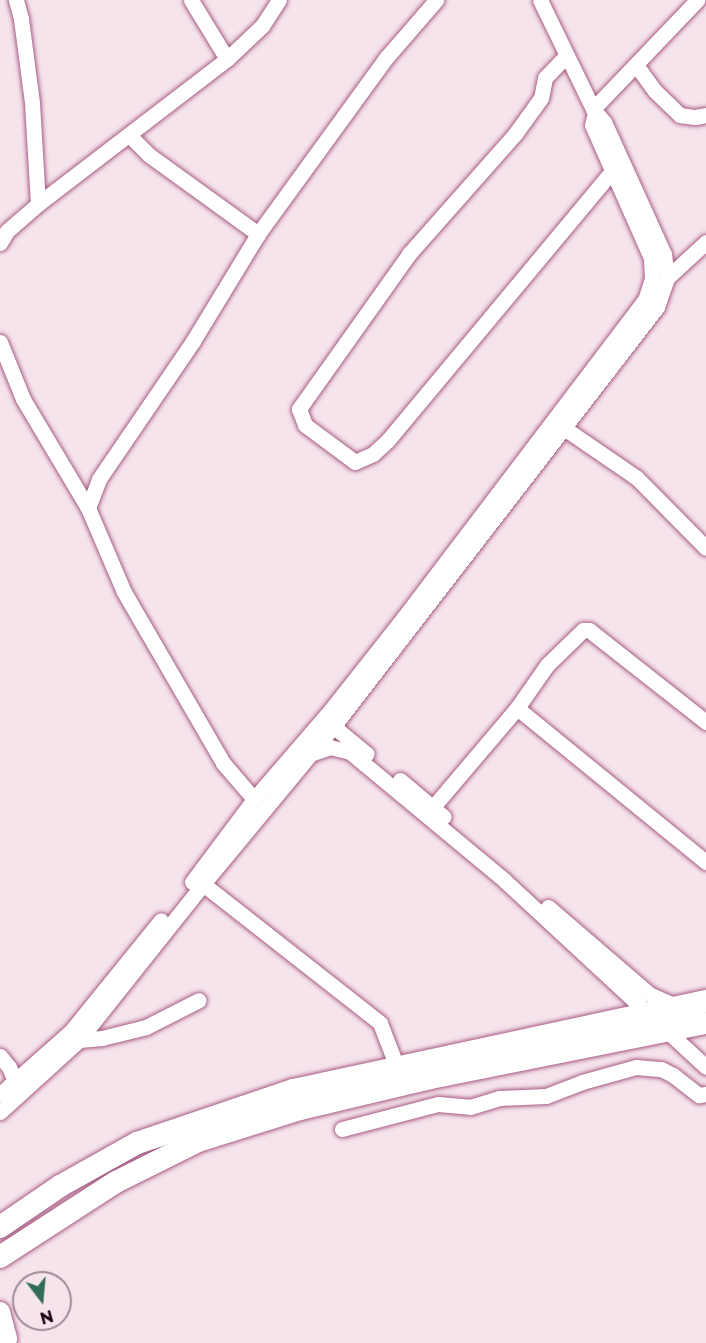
<!DOCTYPE html>
<style>
body{margin:0}
#map{position:relative;width:706px;height:1343px;overflow:hidden;background:#f6e4ec;font-family:Montserrat,sans-serif}
div>[style]{position:absolute}
.roads{filter:drop-shadow(0 0 2px #a75c84) drop-shadow(0 0 2px #a75c84)}
.minor>*{height:15px;margin:-7.5px;padding:0 7.5px;transform-origin:7.5px;border-radius:7.5px;background:#fff}
.major>*{height:20px;margin:-10px;padding:0 10px;transform-origin:10px;border-radius:10px;background:#fff}
.highway>*{height:22px;margin:-11px;padding:0 11px;transform-origin:11px;border-radius:11px;background:#fff}
span{translate:-50% -50%;white-space:nowrap;text-align:center;line-height:1.15;-webkit-text-stroke:6px #f6e4ec;paint-order:stroke}
.north{position:absolute;left:12px;top:1271px;width:60px;height:60px;box-sizing:border-box;background:#f6e4ec;border:2px solid #a08a95;border-radius:50%;rotate:164deg;font-size:16px;font-weight:700;line-height:24px;text-align:center;color:#1e0413}
.north::after{content:'';display:block;margin:auto;width:21px;height:27px;background:#306c57;clip-path:polygon(50% 0,100% 100%,50% 72%,0 100%)}
</style>
<div id="map">
<div class="roads">
<div class="minor">
<div style="left:16px;top:0;width:20px;rotate:75deg"></div>
<div style="left:21px;top:19px;width:85px;rotate:82.5deg"></div>
<div style="left:32px;top:103px;width:101px;rotate:86.6deg"></div>
<div style="left:191px;top:0;width:69px;rotate:58.6deg"></div>
<div style="left:566px;top:56px;width:30px;rotate:134deg"></div>
<div style="left:545px;top:78px;width:20px;rotate:101deg"></div>
<div style="left:541px;top:98px;width:44px;rotate:125.8deg"></div>
<div style="left:515px;top:134px;width:160px;rotate:131.5deg"></div>
<div style="left:409px;top:254px;width:190px;rotate:125.4deg"></div>
<div style="left:299px;top:409px;width:17px;rotate:69deg"></div>
<div style="left:305px;top:425px;width:62px;rotate:36.5deg"></div>
<div style="left:355px;top:462px;width:20px;rotate:-24deg"></div>
<div style="left:373px;top:454px;width:21px;rotate:-43deg"></div>
<div style="left:388px;top:440px;width:350px;rotate:-50.2deg"></div>
<div style="left:636px;top:65px;width:32px;rotate:54deg"></div>
<div style="left:655px;top:91px;width:35px;rotate:44deg"></div>
<div style="left:680px;top:115px;width:15px;rotate:8deg"></div>
<div style="left:695px;top:117px;width:11px;rotate:-10deg"></div>
<div style="left:593px;top:109px;width:151px;rotate:-46.3deg"></div>
<div style="left:129px;top:135px;width:28px;rotate:45deg"></div>
<div style="left:149px;top:155px;width:135px;rotate:35.9deg"></div>
<div style="left:0;top:243px;width:14px;rotate:-60deg"></div>
<div style="left:7px;top:231px;width:41px;rotate:-41.1deg"></div>
<div style="left:38px;top:204px;width:238px;rotate:-37.5deg"></div>
<div style="left:227px;top:59px;width:48px;rotate:-43.3deg"></div>
<div style="left:262px;top:26px;width:31px;rotate:-57deg"></div>
<div style="left:667px;top:278px;width:53px;rotate:-42.7deg"></div>
<div style="left:0;top:342px;width:61px;rotate:68deg"></div>
<div style="left:23px;top:399px;width:127px;rotate:59.2deg"></div>
<div style="left:88px;top:508px;width:91px;rotate:66.8deg"></div>
<div style="left:124px;top:592px;width:198px;rotate:59.9deg"></div>
<div style="left:223px;top:763px;width:48px;rotate:49.3deg"></div>
<div style="left:564px;top:428px;width:88px;rotate:34.4deg"></div>
<div style="left:637px;top:478px;width:98px;rotate:45.4deg"></div>
<div style="left:88px;top:508px;width:31px;rotate:-69deg"></div>
<div style="left:99px;top:479px;width:167px;rotate:-55.7deg"></div>
<div style="left:193px;top:341px;width:125px;rotate:-58.7deg"></div>
<div style="left:258px;top:234px;width:218px;rotate:-54deg"></div>
<div style="left:386px;top:58px;width:77px;rotate:-49.2deg"></div>
<div style="left:517px;top:708px;width:244px;rotate:39.2deg"></div>
<div style="left:328px;top:722px;width:50px;rotate:39.4deg"></div>
<div style="left:313px;top:753px;width:18px;rotate:-19deg"></div>
<div style="left:330px;top:747px;width:21px;rotate:14deg"></div>
<div style="left:350px;top:752px;width:200px;rotate:39.7deg"></div>
<div style="left:504px;top:880px;width:275px;rotate:42.8deg"></div>
<div style="left:400px;top:780px;width:57px;rotate:40.1deg"></div>
<div style="left:433px;top:807px;width:130px;rotate:-49.7deg"></div>
<div style="left:517px;top:708px;width:52px;rotate:-55.1deg"></div>
<div style="left:547px;top:665px;width:50px;rotate:-44.2deg"></div>
<div style="left:583px;top:630px;width:6px"></div>
<div style="left:589px;top:630px;width:149px;rotate:38.2deg"></div>
<div style="left:192px;top:882px;width:104px;rotate:-53.2deg"></div>
<div style="left:254px;top:799px;width:121px;rotate:-49.3deg"></div>
<div style="left:333px;top:707px;width:115px;rotate:-51.7deg"></div>
<div style="left:404px;top:617px;width:398px;rotate:-52.8deg"></div>
<div style="left:645px;top:300px;width:22px;rotate:-72deg"></div>
<div style="left:652px;top:279px;width:21px;rotate:-93deg"></div>
<div style="left:651px;top:258px;width:145px;rotate:-113.9deg"></div>
<div style="left:592px;top:125px;width:12px;rotate:-76deg"></div>
<div style="left:203px;top:884px;width:225px;rotate:38.1deg"></div>
<div style="left:380px;top:1023px;width:47px;rotate:68.9deg"></div>
<div style="left:548px;top:907px;width:133px;rotate:40.7deg"></div>
<div style="left:649px;top:994px;width:32px;rotate:24deg"></div>
<div style="left:79px;top:1040px;width:23px;rotate:-5deg"></div>
<div style="left:102px;top:1038px;width:45px;rotate:-14deg"></div>
<div style="left:146px;top:1027px;width:59px;rotate:-27deg"></div>
<div style="left:0;top:1056px;width:14px;rotate:51deg"></div>
<div style="left:9px;top:1067px;width:15px;rotate:67deg"></div>
<div style="left:0;top:1094px;width:96px;rotate:-41.6deg"></div>
<div style="left:72px;top:1030px;width:141px;rotate:-51deg"></div>
<div style="left:0;top:1112px;width:107px;rotate:-42.3deg"></div>
<div style="left:79px;top:1040px;width:199px;rotate:-51.5deg"></div>
<div style="left:203px;top:884px;width:204px;rotate:-50.4deg"></div>
<div style="left:333px;top:727px;width:530px;rotate:-52.35deg"></div>
<div style="left:657px;top:307px;width:31px;rotate:-71deg"></div>
<div style="left:667px;top:278px;width:24px;rotate:-97deg"></div>
<div style="left:664px;top:254px;width:145px;rotate:-114.4deg"></div>
<div style="left:604px;top:122px;width:17px;rotate:-130deg"></div>
<div style="left:593px;top:109px;width:121px;rotate:-115.9deg"></div>
<div style="left:342px;top:1129px;width:99px;rotate:-14.6deg"></div>
<div style="left:438px;top:1104px;width:32px;rotate:5deg"></div>
<div style="left:470px;top:1107px;width:30px;rotate:-17deg"></div>
<div style="left:499px;top:1098px;width:47px;rotate:-2.4deg"></div>
<div style="left:546px;top:1096px;width:39px;rotate:-21deg"></div>
<div style="left:582px;top:1082px;width:56px;rotate:-15.5deg"></div>
<div style="left:636px;top:1067px;width:25px;rotate:5deg"></div>
<div style="left:661px;top:1069px;width:13px;rotate:27deg"></div>
<div style="left:673px;top:1075px;width:33px;rotate:38deg"></div>
<div style="left:699px;top:1095px;width:7px;rotate:-8deg"></div>
</div>
<div class="major">
<div style="left:0;top:1312px;width:28px;rotate:75deg"></div>
</div>
<div class="highway">
<div style="left:0;top:1227px;width:73px;rotate:-34.3deg"></div>
<div style="left:60px;top:1186px;width:88px;rotate:-29.2deg"></div>
<div style="left:137px;top:1143px;width:166px;rotate:-18.7deg"></div>
<div style="left:294px;top:1090px;width:422px;rotate:-12.2deg"></div>
<div style="left:0;top:1257px;width:138px;rotate:-32.9deg"></div>
<div style="left:116px;top:1182px;width:92px;rotate:-26.6deg"></div>
<div style="left:198px;top:1141px;width:107px;rotate:-17.4deg"></div>
<div style="left:300px;top:1109px;width:134px;rotate:-13.4deg"></div>
<div style="left:430px;top:1078px;width:281px;rotate:-11.3deg"></div>
</div>
</div>
<div class="north">N</div>
</div>
